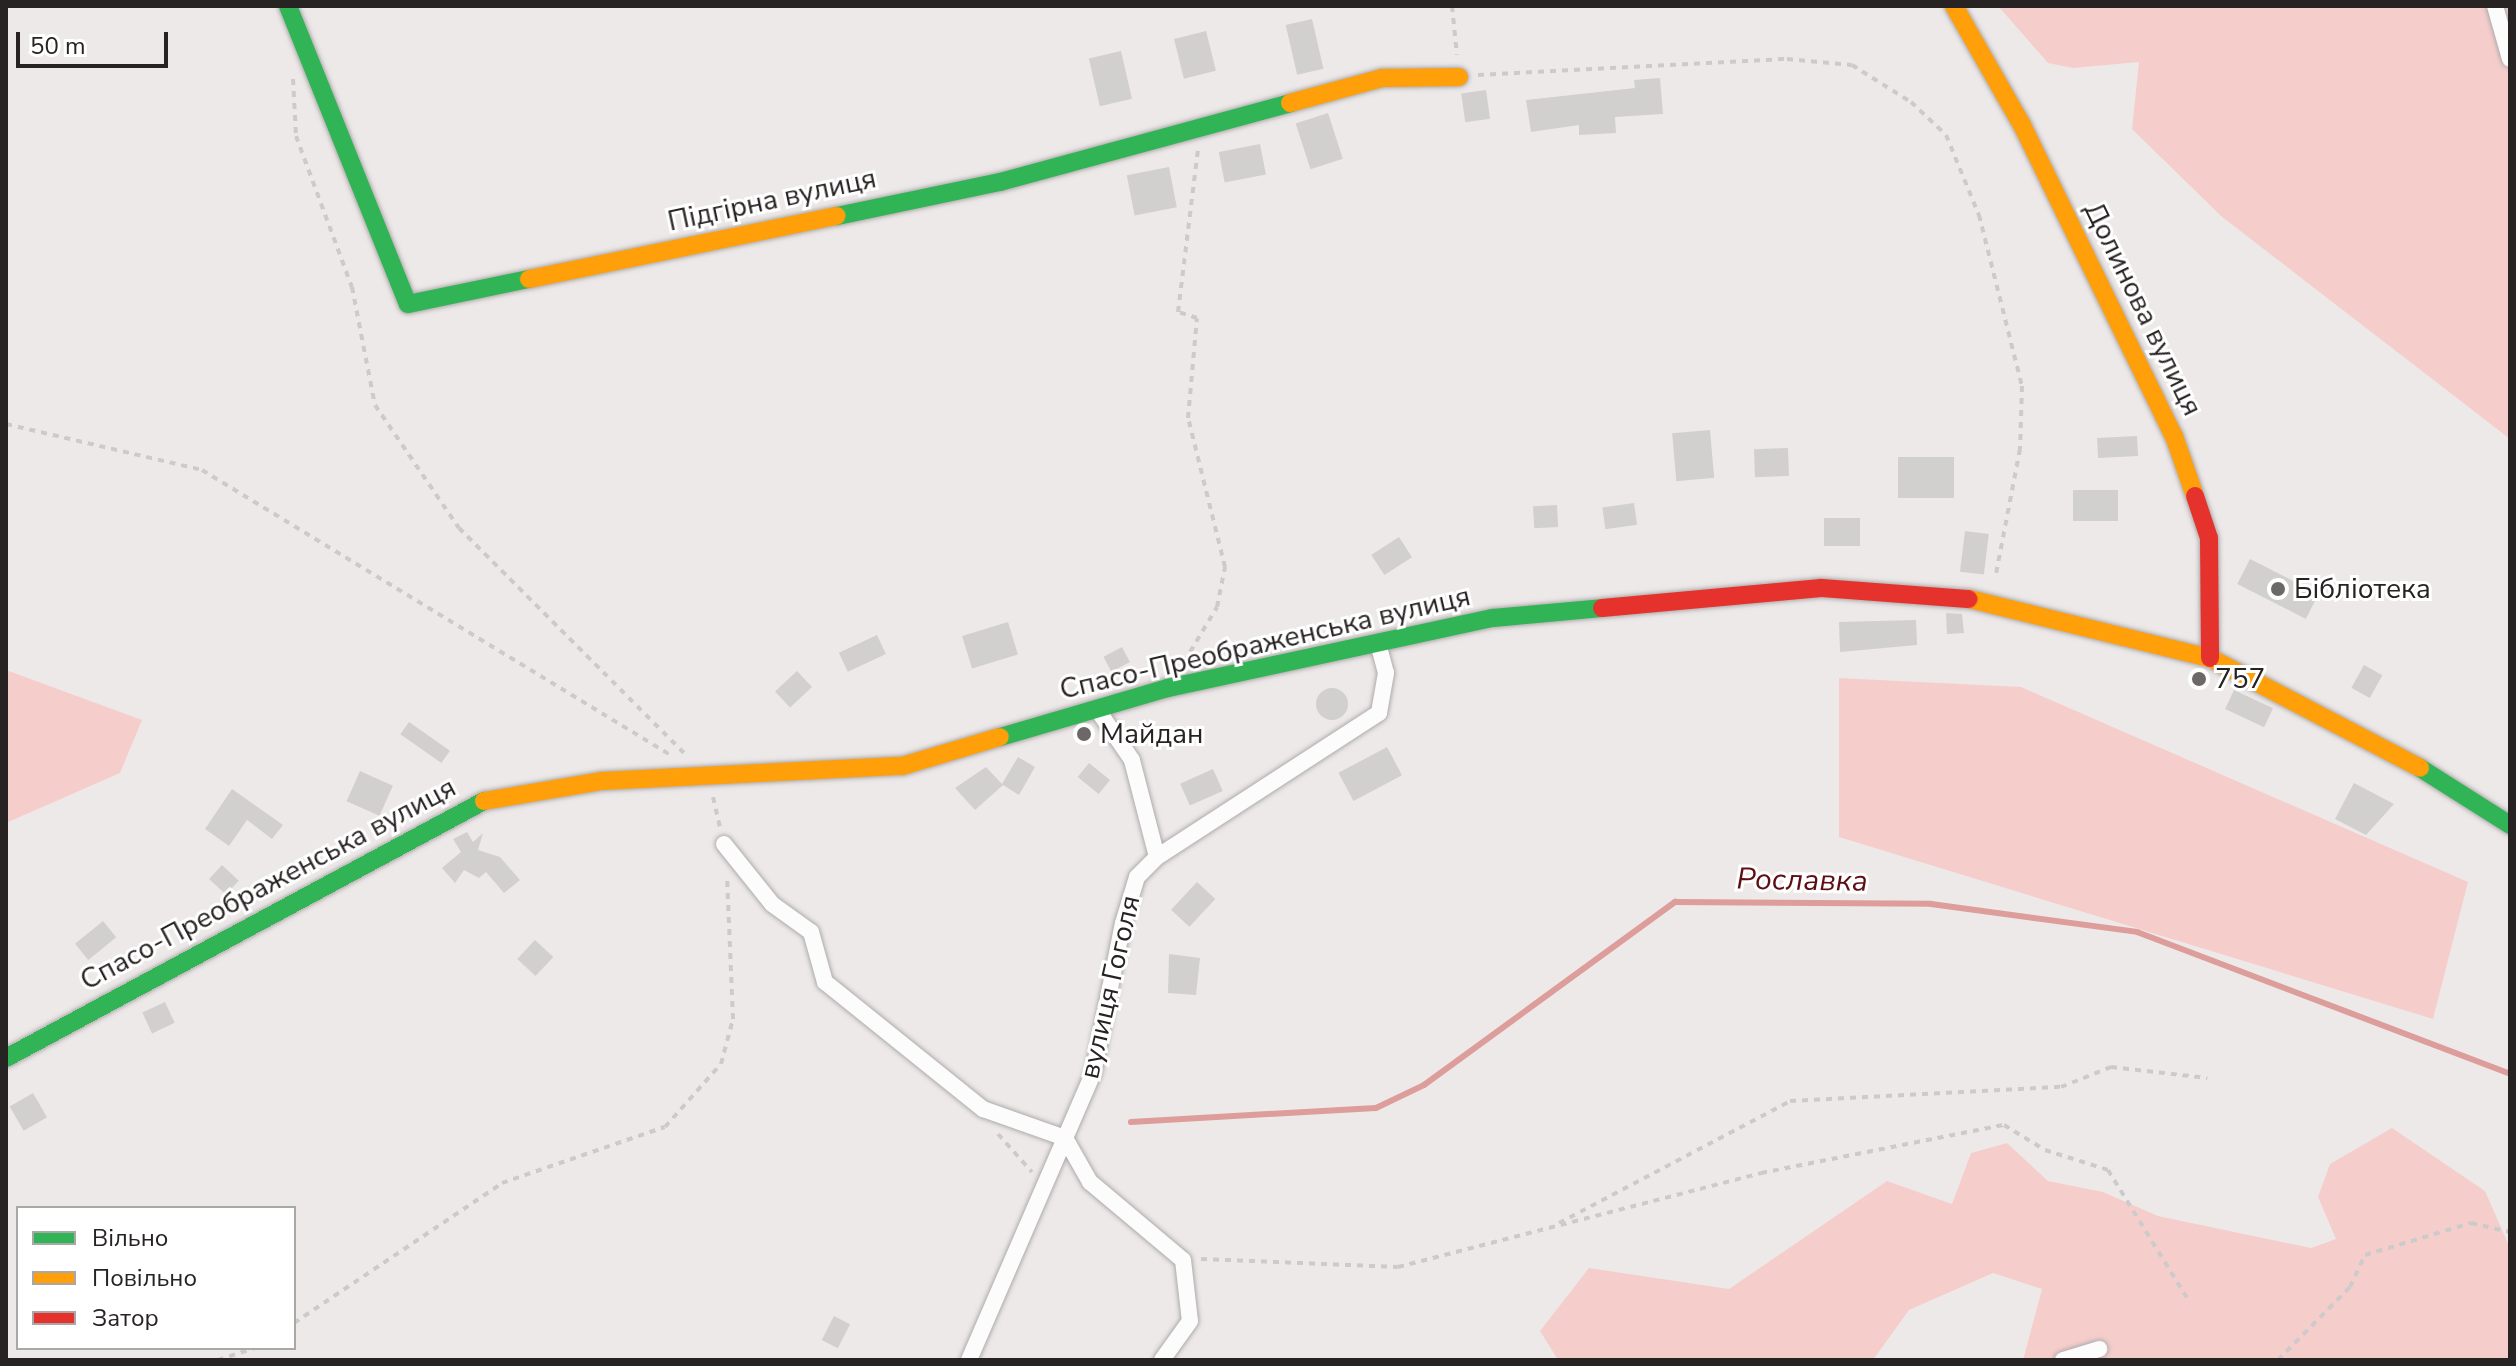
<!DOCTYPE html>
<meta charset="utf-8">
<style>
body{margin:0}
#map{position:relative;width:2516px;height:1366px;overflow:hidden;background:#eee9e9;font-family:"Nunito Sans",sans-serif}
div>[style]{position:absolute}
.green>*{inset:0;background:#f5cecc}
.stream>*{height:6px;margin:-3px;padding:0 3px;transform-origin:3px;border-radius:3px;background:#dc9d9b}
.building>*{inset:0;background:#d2cfcf;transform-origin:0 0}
.round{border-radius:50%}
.path>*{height:4px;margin-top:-2px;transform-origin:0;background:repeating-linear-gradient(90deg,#cccaca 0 6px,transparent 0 12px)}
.roads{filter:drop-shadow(0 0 2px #afabab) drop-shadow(0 0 2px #afabab)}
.street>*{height:16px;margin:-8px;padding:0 8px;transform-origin:8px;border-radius:8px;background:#fcfcfc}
.fast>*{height:18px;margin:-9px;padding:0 9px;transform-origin:9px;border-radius:9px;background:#30b455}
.slow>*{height:18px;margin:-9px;padding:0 9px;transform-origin:9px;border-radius:9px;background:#ff9f0a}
.jam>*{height:18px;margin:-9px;padding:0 9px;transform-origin:9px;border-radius:9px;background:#e5322d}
.dots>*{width:22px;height:22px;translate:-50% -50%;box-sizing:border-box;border:4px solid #fff;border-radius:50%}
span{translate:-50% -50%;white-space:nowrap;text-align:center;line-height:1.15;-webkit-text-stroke:6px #fff;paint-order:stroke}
.street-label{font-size:28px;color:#272323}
.poi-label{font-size:28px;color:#272323}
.left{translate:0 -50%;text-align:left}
.water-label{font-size:30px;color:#5d0e14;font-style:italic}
.frame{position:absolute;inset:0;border:8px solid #272323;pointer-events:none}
.legend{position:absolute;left:16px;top:1206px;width:280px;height:144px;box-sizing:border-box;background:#fff;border:2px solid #a9a7a7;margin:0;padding:10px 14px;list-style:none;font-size:24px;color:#272323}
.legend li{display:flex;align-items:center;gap:16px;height:40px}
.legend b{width:40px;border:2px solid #a9a7a7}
.scale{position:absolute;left:16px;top:32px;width:152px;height:36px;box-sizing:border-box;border:4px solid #272323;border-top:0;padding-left:10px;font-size:24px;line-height:28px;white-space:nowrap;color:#272323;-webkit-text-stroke:6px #fff;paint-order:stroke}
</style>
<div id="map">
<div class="green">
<div style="clip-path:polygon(1998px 6px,2510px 6px,2510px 439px,2221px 216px,2132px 129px,2139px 62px,2073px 68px,2048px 63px)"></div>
<div style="clip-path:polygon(6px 670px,142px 720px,120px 773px,6px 823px)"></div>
<div style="clip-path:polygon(1839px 678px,2021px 687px,2468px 882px,2433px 1019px,1839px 837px)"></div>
<div style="clip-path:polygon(2392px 1128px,2485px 1191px,2510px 1248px,2510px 1360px,2023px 1360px,2042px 1289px,1993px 1273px,1909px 1310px,1873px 1360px,1558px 1360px,1540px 1331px,1589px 1268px,1729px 1289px,1887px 1181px,1952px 1204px,1971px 1153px,2007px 1143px,2048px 1181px,2103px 1192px,2158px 1216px,2311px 1248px,2336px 1239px,2318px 1197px,2330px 1164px)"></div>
</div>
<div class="stream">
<div style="left:1131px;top:1122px;width:245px;rotate:-3.3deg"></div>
<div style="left:1376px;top:1108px;width:53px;rotate:-25.6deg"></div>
<div style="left:1424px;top:1085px;width:311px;rotate:-36.1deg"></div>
<div style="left:1675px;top:902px;width:256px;rotate:0.4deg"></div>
<div style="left:1931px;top:904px;width:208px;rotate:7.7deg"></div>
<div style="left:2137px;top:932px;width:399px;rotate:20.8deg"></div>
</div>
<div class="building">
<div style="left:1312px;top:19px;width:51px;height:27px;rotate:77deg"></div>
<div style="left:1206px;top:31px;width:41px;height:33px;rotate:76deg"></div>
<div style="left:1121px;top:51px;width:49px;height:33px;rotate:77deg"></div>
<div style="clip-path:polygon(1660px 78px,1663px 114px,1615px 117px,1616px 133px,1579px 135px,1579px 125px,1531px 132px,1526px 100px,1635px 88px,1634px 80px)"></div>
<div style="left:1486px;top:90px;width:29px;height:25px;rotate:82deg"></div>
<div style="left:1328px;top:113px;width:48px;height:34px;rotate:72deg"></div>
<div style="left:1260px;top:144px;width:31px;height:42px;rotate:79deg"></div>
<div style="left:1169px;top:167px;width:41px;height:43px;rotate:79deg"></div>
<div style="left:1710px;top:430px;width:48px;height:38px;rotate:85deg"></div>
<div style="left:2137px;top:436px;width:20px;height:40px;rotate:87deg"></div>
<div style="left:1788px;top:448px;width:28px;height:34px;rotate:88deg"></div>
<div style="left:1898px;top:457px;width:56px;height:41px"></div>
<div style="left:2073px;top:490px;width:45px;height:31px"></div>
<div style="left:1634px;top:503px;width:22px;height:32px;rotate:82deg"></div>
<div style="left:1557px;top:505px;width:22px;height:24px;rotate:87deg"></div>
<div style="left:1824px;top:518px;width:36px;height:28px"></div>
<div style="left:1965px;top:531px;width:24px;height:41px;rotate:7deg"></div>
<div style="left:1399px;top:537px;width:24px;height:33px;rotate:57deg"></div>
<div style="left:2250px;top:559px;width:77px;height:28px;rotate:27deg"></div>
<div style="clip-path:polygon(1946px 613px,1962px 614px,1964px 633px,1947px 634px)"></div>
<div style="clip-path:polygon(1916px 620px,1917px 645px,1840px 652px,1839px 622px)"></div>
<div style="left:1008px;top:622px;width:34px;height:48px;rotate:73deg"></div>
<div style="left:877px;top:635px;width:21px;height:42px;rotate:65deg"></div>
<div style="left:1122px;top:647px;width:17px;height:21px;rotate:62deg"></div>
<div style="left:2364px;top:665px;width:21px;height:26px;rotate:29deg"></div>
<div style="left:797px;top:671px;width:22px;height:30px;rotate:47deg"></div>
<div class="round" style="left:1316px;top:688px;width:32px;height:32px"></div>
<div style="left:2234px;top:690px;width:43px;height:21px;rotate:25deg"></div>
<div style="left:409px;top:722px;width:50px;height:15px;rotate:35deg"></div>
<div style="left:1387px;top:747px;width:32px;height:55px;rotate:62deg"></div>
<div style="clip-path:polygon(1018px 757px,1035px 767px,1019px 795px,1003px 785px,975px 810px,955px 788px,986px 767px,1002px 784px)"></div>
<div style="left:1089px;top:763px;width:27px;height:18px;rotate:39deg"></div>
<div style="left:1213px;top:769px;width:24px;height:36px;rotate:66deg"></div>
<div style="left:360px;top:771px;width:36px;height:33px;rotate:24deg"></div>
<div style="clip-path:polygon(2354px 783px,2394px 804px,2366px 835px,2335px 819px)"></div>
<div style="clip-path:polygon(232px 789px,283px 825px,272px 839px,247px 820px,229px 846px,205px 829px)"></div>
<div style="clip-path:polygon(467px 832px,473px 842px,483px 833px,478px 850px,500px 857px,520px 880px,504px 893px,486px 872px,479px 878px,464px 870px,455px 883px,442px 868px,461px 852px,453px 839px)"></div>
<div style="left:222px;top:865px;width:23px;height:19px;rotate:43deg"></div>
<div style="left:1197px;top:882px;width:25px;height:38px;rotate:43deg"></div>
<div style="left:103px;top:921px;width:21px;height:36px;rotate:51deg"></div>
<div style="left:535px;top:940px;width:25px;height:26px;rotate:43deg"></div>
<div style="clip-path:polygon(1169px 954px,1200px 958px,1196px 995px,1168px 993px)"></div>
<div style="left:165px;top:1002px;width:23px;height:25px;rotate:65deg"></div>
<div style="left:33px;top:1093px;width:28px;height:27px;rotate:60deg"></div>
<div style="left:834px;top:1316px;width:18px;height:27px;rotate:27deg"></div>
</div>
<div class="path">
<div style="left:1452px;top:6px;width:49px;rotate:84.2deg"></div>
<div style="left:1478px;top:75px;width:309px;rotate:-3deg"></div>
<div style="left:1787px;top:59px;width:65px;rotate:5.3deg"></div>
<div style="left:1852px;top:65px;width:70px;rotate:32.1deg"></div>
<div style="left:1911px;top:102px;width:48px;rotate:43.3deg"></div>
<div style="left:1946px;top:135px;width:87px;rotate:67.6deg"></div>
<div style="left:1979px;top:215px;width:176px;rotate:75.9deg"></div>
<div style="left:2022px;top:386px;width:63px;rotate:91.8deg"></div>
<div style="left:2020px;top:449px;width:132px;rotate:100.9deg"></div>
<div style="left:293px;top:79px;width:57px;rotate:87deg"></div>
<div style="left:296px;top:136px;width:161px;rotate:69.7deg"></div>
<div style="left:352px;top:287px;width:120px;rotate:79deg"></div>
<div style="left:375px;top:405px;width:149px;rotate:55.7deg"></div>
<div style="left:459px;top:528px;width:320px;rotate:45deg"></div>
<div style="left:6px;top:424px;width:201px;rotate:13.2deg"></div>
<div style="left:202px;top:470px;width:550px;rotate:31.32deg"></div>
<div style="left:1184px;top:662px;width:64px;rotate:-59deg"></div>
<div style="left:1217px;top:607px;width:41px;rotate:-78.7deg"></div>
<div style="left:1225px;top:567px;width:154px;rotate:-103.9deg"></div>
<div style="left:1188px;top:418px;width:100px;rotate:-84.9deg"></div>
<div style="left:1197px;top:318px;width:20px;rotate:-162deg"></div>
<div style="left:1178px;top:312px;width:163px;rotate:-83deg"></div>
<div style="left:713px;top:797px;width:31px;rotate:77deg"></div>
<div style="left:998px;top:1134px;width:51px;rotate:48.2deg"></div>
<div style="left:1559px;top:1223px;width:261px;rotate:-27.8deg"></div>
<div style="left:1790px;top:1101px;width:271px;rotate:-3deg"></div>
<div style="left:2061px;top:1087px;width:54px;rotate:-21.8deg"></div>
<div style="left:2111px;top:1067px;width:97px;rotate:6.5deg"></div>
<div style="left:1201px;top:1259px;width:197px;rotate:2.3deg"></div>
<div style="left:1398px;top:1267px;width:375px;rotate:-14.5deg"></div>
<div style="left:1761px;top:1173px;width:248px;rotate:-11.2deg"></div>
<div style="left:2004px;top:1125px;width:48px;rotate:31.4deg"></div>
<div style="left:2045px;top:1150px;width:66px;rotate:17.6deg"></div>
<div style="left:2108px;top:1170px;width:150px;rotate:58.3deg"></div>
<div style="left:294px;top:1323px;width:251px;rotate:-33.9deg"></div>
<div style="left:502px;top:1183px;width:172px;rotate:-19deg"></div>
<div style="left:665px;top:1127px;width:84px;rotate:-48.4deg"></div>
<div style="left:721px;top:1064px;width:47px;rotate:-75.1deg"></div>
<div style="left:733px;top:1019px;width:143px;rotate:-92.4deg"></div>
<div style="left:218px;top:1360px;width:40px;rotate:-18deg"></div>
<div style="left:2278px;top:1360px;width:103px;rotate:-45.4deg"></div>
<div style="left:2350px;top:1287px;width:35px;rotate:-65deg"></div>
<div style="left:2365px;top:1255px;width:111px;rotate:-16.8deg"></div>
<div style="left:2471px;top:1223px;width:40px;rotate:13deg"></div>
</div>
<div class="roads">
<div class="street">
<div style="left:2495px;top:6px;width:55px;rotate:74.2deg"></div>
<div style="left:724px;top:844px;width:77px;rotate:51.3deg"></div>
<div style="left:772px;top:904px;width:48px;rotate:35.7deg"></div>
<div style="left:811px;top:932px;width:52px;rotate:74.4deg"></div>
<div style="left:825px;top:982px;width:203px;rotate:38.8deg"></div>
<div style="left:983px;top:1109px;width:87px;rotate:19.5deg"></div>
<div style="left:1065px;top:1138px;width:51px;rotate:60.4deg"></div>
<div style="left:1090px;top:1182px;width:121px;rotate:40deg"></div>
<div style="left:1183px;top:1260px;width:61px;rotate:83.5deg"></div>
<div style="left:1190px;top:1321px;width:48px;rotate:125.7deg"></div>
<div style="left:1157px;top:857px;width:265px;rotate:-33deg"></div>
<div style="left:1379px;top:713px;width:41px;rotate:-80.1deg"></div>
<div style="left:1386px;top:673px;width:30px;rotate:-105deg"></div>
<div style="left:969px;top:1360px;width:312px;rotate:-66.6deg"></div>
<div style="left:1093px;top:1074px;width:154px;rotate:-78.8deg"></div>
<div style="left:1123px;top:923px;width:48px;rotate:-73.1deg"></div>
<div style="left:1137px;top:877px;width:28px;rotate:-45deg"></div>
<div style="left:1157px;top:857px;width:100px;rotate:-104.5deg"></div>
<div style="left:1132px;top:760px;width:62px;rotate:-124.5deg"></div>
<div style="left:2063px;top:1360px;width:38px;rotate:-17deg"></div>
</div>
<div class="fast">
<div style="left:288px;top:6px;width:321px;rotate:68.1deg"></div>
<div style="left:408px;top:304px;width:124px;rotate:-11.7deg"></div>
<div style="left:837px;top:216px;width:167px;rotate:-11.8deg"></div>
<div style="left:1000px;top:182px;width:301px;rotate:-15.2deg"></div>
<div style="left:1000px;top:737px;width:175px;rotate:-16.3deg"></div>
<div style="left:1168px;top:688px;width:332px;rotate:-12.2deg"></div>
<div style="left:1493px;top:618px;width:109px;rotate:-5.2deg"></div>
<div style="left:2420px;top:768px;width:107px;rotate:32.3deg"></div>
<div style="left:6px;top:1058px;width:543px;rotate:-28.27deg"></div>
</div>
<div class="slow">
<div style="left:1954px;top:6px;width:137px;rotate:60.3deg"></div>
<div style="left:2022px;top:125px;width:346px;rotate:64deg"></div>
<div style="left:2174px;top:436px;width:64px;rotate:70.7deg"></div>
<div style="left:1290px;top:103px;width:95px;rotate:-15.2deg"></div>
<div style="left:1382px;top:78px;width:77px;rotate:-0.7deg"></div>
<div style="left:529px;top:279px;width:314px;rotate:-11.6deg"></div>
<div style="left:1969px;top:599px;width:248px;rotate:13.8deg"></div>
<div style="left:2210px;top:658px;width:237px;rotate:27.6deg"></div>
<div style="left:484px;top:801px;width:120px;rotate:-9.6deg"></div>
<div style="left:602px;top:781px;width:300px;rotate:-2.9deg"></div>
<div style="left:902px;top:766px;width:102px;rotate:-16.5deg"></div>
</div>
<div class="jam">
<div style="left:2195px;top:496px;width:44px;rotate:71.6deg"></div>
<div style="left:2209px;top:538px;width:120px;rotate:89.5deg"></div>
<div style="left:1602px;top:608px;width:220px;rotate:-5.2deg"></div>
<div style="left:1821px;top:588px;width:148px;rotate:4.3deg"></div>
</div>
</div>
<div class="dots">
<div style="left:2278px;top:589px;background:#6d6868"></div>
<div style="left:2199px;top:679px;background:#6d6868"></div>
<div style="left:1084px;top:734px;background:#6d6868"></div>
</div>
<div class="street-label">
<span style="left:772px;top:200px;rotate:-12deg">Підгірна вулиця</span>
<span style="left:2143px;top:309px;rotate:64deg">Долинова вулиця</span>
<span style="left:1265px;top:643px;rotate:-13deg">Спасо-Преображенська вулиця</span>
<span style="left:268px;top:884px;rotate:-28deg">Спасо-Преображенська вулиця</span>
<span style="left:1110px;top:987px;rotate:-77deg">вулиця Гоголя</span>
</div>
<div class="poi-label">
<span class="left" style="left:2294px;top:589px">Бібліотека</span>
<span class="left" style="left:2215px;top:679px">757</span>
<span class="left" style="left:1100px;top:734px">Майдан</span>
</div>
<div class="water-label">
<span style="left:1802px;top:881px;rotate:1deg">Рославка</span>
</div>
<div class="frame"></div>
<ul class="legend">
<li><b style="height:10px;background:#30b455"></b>Вільно</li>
<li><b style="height:10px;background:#ff9f0a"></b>Повільно</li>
<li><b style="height:10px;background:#e5322d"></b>Затор</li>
</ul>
<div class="scale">50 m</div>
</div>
